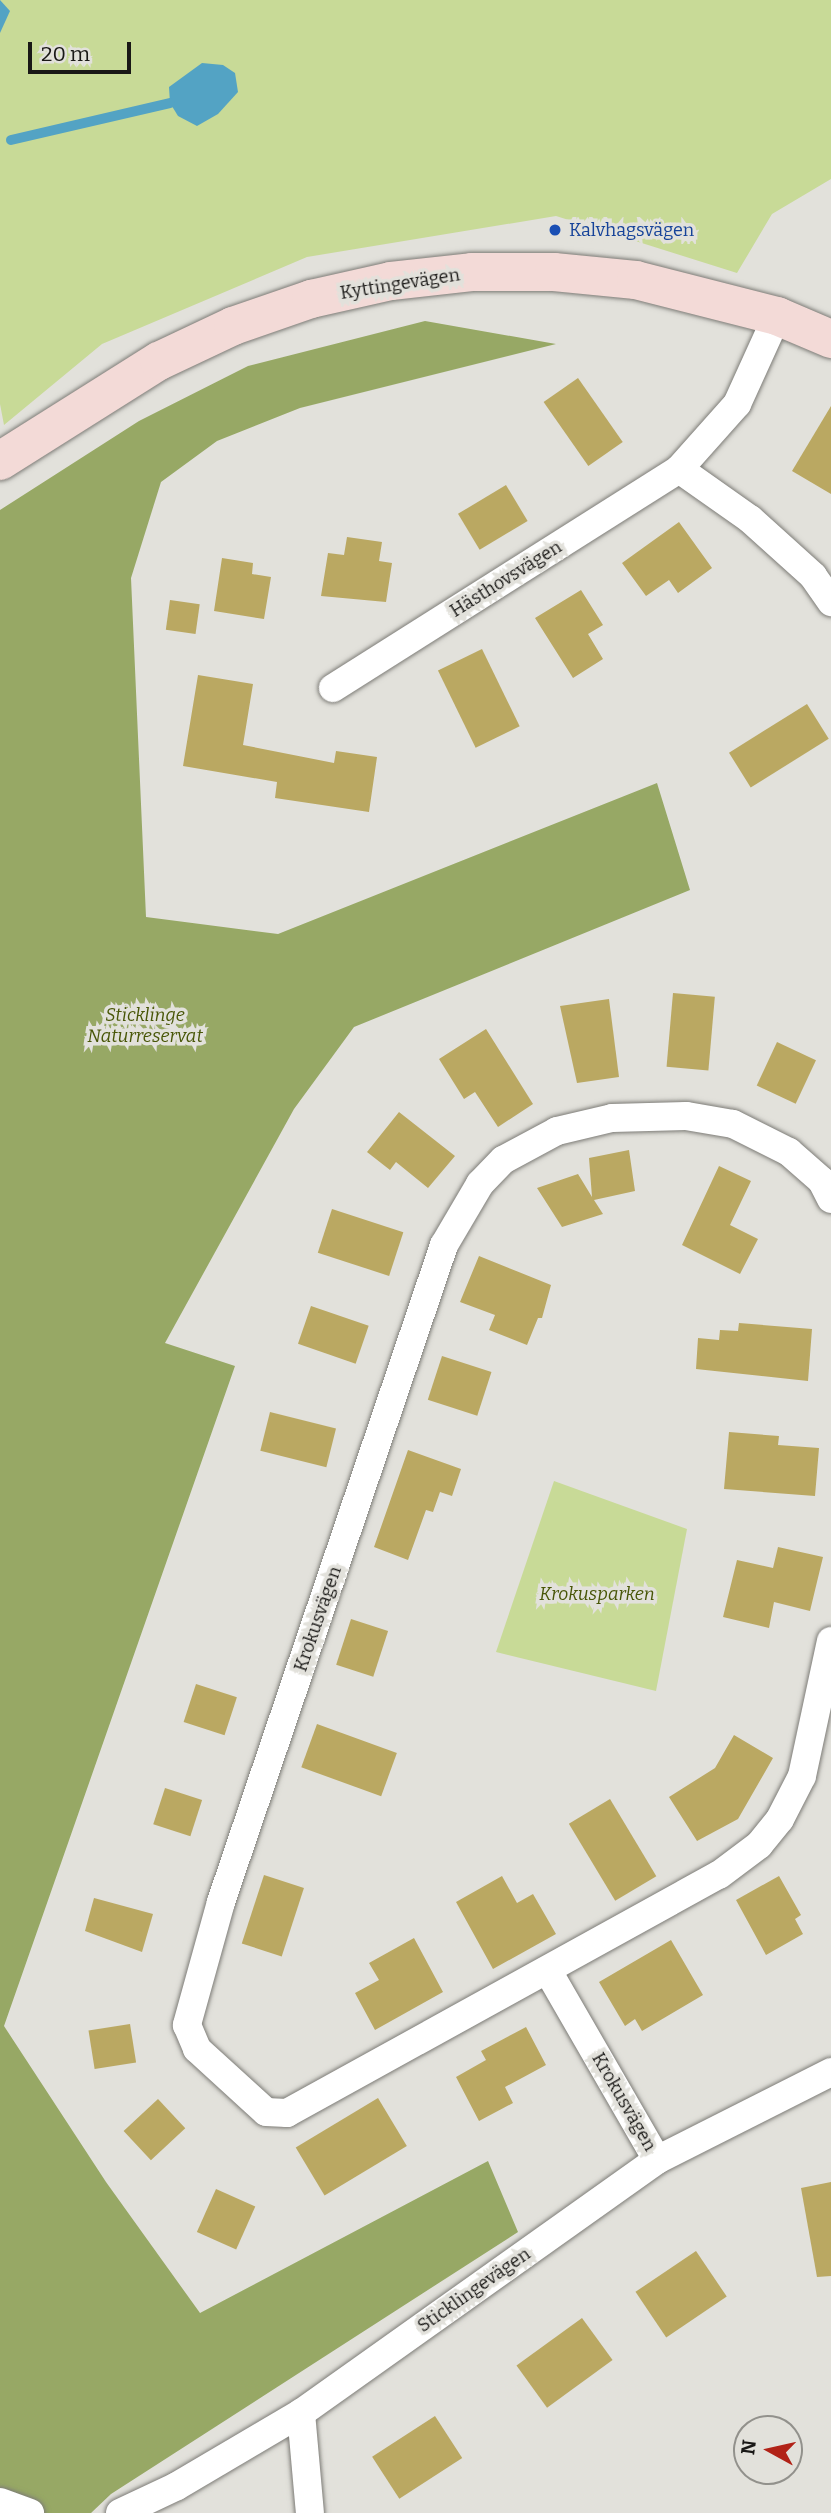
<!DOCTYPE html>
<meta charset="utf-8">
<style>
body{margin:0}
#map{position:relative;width:831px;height:2513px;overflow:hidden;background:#e2e1db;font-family:Bitter,serif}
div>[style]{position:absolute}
.green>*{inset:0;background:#c8da97}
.forest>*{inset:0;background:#97a865}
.water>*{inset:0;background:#53a3c4}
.stream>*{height:10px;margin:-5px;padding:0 5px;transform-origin:5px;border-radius:5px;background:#53a3c4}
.building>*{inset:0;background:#baa862;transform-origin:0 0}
.roads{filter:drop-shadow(0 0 2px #7d7c77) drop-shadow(0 0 2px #7d7c77)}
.street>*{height:28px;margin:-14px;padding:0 14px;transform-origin:14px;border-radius:14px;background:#fff}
.secondary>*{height:38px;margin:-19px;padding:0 19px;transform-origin:19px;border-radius:19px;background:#f3dad7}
.dots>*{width:19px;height:19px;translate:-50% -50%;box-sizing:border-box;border:4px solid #e2e1db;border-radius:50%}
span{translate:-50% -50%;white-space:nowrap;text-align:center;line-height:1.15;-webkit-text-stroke:7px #e2e1db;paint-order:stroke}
.transit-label{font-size:18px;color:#164399}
.left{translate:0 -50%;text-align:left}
.street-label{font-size:18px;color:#191816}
.park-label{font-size:18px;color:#485607;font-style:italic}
.north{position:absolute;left:733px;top:2415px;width:70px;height:70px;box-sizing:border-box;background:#e2e1db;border:2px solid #92918c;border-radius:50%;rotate:278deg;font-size:19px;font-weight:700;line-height:28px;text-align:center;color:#191816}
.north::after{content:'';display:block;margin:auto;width:24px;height:32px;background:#b12217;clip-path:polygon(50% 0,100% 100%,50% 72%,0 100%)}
.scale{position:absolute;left:28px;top:42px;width:103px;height:32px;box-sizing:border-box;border:4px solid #191816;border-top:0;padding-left:9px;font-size:21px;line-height:24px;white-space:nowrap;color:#191816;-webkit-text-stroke:5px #e2e1db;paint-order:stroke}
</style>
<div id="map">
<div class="green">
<div style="clip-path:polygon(0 0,831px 0,831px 179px,772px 214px,737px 273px,556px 216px,307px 257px,102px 344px,4px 425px,0 404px)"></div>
<div style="clip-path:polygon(554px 1481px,687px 1529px,656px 1691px,496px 1652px)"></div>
</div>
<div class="forest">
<div style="clip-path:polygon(425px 321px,556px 344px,300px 408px,217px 441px,161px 482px,131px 578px,146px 917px,278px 934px,657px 783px,690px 890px,354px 1027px,294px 1109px,165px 1343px,235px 1366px,4px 2026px,106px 2182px,200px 2313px,488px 2161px,518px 2232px,111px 2494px,91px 2513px,0 2513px,0 510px,139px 421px,248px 366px)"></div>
</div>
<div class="water">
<div style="clip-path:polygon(0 0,10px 11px,0 33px)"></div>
<div style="clip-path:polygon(202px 63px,223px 65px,235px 73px,238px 92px,218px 114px,197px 126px,178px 116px,170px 103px,169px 87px)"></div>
</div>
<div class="stream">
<div style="left:11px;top:140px;width:163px;rotate:-13.1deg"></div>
</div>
<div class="building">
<div style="left:578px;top:378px;width:78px;height:42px;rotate:55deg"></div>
<div style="clip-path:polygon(831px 406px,831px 494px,792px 471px)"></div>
<div style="left:506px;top:485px;width:42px;height:56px;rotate:59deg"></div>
<div style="clip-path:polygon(679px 522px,712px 568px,678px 593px,669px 580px,646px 596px,622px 563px)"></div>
<div style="clip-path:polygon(347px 537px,382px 542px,379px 561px,392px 563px,386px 602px,321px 596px,328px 553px,344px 555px)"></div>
<div style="clip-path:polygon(222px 558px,253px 563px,252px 574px,271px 577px,264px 619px,214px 611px)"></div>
<div style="clip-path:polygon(581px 590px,603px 625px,588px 634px,603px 659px,573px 678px,535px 618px)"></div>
<div style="left:170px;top:600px;width:30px;height:30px;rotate:8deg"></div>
<div style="left:482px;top:649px;width:86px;height:49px;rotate:64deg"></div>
<div style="clip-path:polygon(198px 675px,253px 684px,243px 745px,334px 763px,336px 751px,377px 757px,369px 812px,275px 798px,277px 782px,183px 766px)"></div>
<div style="left:807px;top:704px;width:41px;height:92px;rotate:58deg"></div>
<div style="left:673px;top:993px;width:42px;height:74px;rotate:5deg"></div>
<div style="clip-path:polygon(609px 999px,619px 1077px,577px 1083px,560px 1006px)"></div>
<div style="clip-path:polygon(486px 1029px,533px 1104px,498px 1127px,475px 1092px,464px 1099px,439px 1059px)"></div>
<div style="left:777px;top:1042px;width:43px;height:48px;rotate:25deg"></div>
<div style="clip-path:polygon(399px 1112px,455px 1156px,428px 1188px,396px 1162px,390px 1170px,367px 1152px)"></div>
<div style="clip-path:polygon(629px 1150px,635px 1191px,594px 1200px,603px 1214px,562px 1227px,537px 1188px,578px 1174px,592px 1197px,589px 1158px)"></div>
<div style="clip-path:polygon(719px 1166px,751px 1181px,730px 1225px,758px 1239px,740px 1274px,682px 1245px)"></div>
<div style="left:332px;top:1209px;width:75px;height:46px;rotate:18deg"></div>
<div style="clip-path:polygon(479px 1256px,551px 1285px,542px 1318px,538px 1318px,527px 1345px,489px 1330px,495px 1315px,460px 1302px)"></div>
<div style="left:311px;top:1306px;width:61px;height:40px;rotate:19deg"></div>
<div style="clip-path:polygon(739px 1323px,812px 1329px,808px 1381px,696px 1369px,698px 1338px,719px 1340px,720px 1330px,738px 1331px)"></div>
<div style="left:442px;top:1356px;width:52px;height:46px;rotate:18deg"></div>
<div style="left:270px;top:1412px;width:68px;height:40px;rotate:14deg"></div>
<div style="clip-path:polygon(729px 1432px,779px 1436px,778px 1445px,819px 1448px,815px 1496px,724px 1489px)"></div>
<div style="clip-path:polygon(408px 1450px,461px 1469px,452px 1496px,440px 1492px,433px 1512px,426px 1510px,408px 1560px,374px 1547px)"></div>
<div style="clip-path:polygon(778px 1547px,823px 1557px,810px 1611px,774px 1602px,769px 1628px,723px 1617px,737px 1560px,773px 1568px)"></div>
<div style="left:351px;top:1619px;width:39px;height:48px;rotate:18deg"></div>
<div style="left:196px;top:1684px;width:43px;height:40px;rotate:18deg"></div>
<div style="left:317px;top:1724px;width:85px;height:46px;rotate:20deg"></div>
<div style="clip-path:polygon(734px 1735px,773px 1758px,738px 1819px,697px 1841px,669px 1797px,715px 1768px)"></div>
<div style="left:165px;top:1788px;width:39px;height:38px;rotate:18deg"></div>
<div style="left:610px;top:1799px;width:90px;height:48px;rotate:59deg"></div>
<div style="left:264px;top:1875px;width:42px;height:72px;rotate:18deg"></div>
<div style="clip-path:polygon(502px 1876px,517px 1903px,533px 1894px,556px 1934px,493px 1969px,456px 1902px)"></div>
<div style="clip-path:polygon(779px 1876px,801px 1915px,795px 1919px,803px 1934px,766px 1955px,736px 1900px)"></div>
<div style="clip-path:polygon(94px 1898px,153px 1914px,142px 1952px,85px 1931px)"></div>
<div style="clip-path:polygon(414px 1938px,443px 1992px,375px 2030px,355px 1993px,379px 1980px,369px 1963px)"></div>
<div style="clip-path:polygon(671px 1940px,703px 1995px,642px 2031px,635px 2019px,625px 2026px,599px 1982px)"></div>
<div style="left:130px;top:2024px;width:39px;height:42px;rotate:81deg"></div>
<div style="clip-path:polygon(526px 2027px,546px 2065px,505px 2087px,513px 2103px,479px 2121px,456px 2077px,486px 2060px,481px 2051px)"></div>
<div style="left:378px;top:2098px;width:56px;height:96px;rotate:59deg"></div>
<div style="left:158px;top:2099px;width:40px;height:47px;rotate:47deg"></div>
<div style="clip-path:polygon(831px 2182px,831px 2276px,817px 2277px,801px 2188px)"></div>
<div style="left:216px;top:2189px;width:43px;height:47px;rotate:24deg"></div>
<div style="left:696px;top:2251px;width:55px;height:73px;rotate:56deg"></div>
<div style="left:582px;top:2318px;width:52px;height:81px;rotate:54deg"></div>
<div style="left:435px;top:2416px;width:50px;height:75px;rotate:57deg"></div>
</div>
<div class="roads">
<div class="street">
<div style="left:777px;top:316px;width:97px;rotate:114.4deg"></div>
<div style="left:737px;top:404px;width:87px;rotate:131.7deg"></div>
<div style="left:679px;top:469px;width:87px;rotate:35.2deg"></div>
<div style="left:750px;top:519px;width:85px;rotate:42.1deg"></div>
<div style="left:813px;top:576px;width:32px;rotate:55deg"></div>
<div style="left:333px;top:688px;width:409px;rotate:-32.3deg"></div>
<div style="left:831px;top:1199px;width:20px;rotate:-117deg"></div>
<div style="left:822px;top:1181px;width:44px;rotate:-138.7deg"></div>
<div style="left:789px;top:1152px;width:63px;rotate:-153.4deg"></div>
<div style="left:733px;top:1124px;width:48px;rotate:-170.3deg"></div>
<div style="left:686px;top:1116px;width:74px;rotate:178.5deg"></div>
<div style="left:612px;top:1118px;width:57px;rotate:166.7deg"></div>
<div style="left:557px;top:1131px;width:61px;rotate:151.8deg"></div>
<div style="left:503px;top:1160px;width:33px;rotate:134deg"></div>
<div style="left:480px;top:1184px;width:71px;rotate:120.5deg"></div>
<div style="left:444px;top:1245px;width:694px;rotate:108.75deg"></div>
<div style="left:221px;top:1902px;width:128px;rotate:105.5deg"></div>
<div style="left:187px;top:2025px;width:26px;rotate:67deg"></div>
<div style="left:197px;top:2049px;width:93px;rotate:42.4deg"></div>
<div style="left:266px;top:2112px;width:21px;rotate:3deg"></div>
<div style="left:287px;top:2113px;width:493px;rotate:-28.9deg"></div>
<div style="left:719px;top:1875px;width:50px;rotate:-36.9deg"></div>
<div style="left:759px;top:1845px;width:33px;rotate:-51deg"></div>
<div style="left:780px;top:1819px;width:48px;rotate:-62.9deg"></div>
<div style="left:802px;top:1776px;width:138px;rotate:-77.9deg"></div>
<div style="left:548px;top:1971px;width:218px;rotate:60deg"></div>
<div style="left:301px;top:2413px;width:100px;rotate:84.9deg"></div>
<div style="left:0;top:2502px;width:32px;rotate:20deg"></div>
<div style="left:120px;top:2513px;width:63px;rotate:-25.3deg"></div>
<div style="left:177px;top:2486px;width:144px;rotate:-30.5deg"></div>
<div style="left:301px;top:2413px;width:437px;rotate:-35.4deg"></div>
<div style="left:657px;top:2160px;width:195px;rotate:-26.8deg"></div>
</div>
<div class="secondary">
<div style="left:0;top:461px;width:188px;rotate:-32.2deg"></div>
<div style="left:159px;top:361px;width:82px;rotate:-25.3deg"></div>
<div style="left:233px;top:326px;width:83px;rotate:-19.1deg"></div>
<div style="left:311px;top:299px;width:82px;rotate:-12.7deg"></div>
<div style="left:391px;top:281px;width:81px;rotate:-6.3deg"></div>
<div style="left:472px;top:272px;width:82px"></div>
<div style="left:554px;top:272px;width:82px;rotate:5.6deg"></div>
<div style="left:636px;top:280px;width:146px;rotate:14.3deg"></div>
<div style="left:777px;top:316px;width:59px;rotate:23.1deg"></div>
</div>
</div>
<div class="dots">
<div style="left:555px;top:230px;background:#1a4fb4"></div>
</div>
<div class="transit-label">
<span class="left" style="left:569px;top:230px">Kalvhagsvägen</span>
</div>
<div class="street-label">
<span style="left:400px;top:284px;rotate:-9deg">Kyttingevägen</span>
<span style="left:506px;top:579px;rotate:-32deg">Hästhovsvägen</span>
<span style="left:318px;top:1619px;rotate:-71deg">Krokusvägen</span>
<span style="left:624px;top:2102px;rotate:60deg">Krokusvägen</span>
<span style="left:474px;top:2290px;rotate:-35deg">Sticklingevägen</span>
</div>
<div class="park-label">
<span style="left:145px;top:1026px">Sticklinge<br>Naturreservat</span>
<span style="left:597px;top:1594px">Krokusparken</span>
</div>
<div class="north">N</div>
<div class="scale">20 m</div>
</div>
